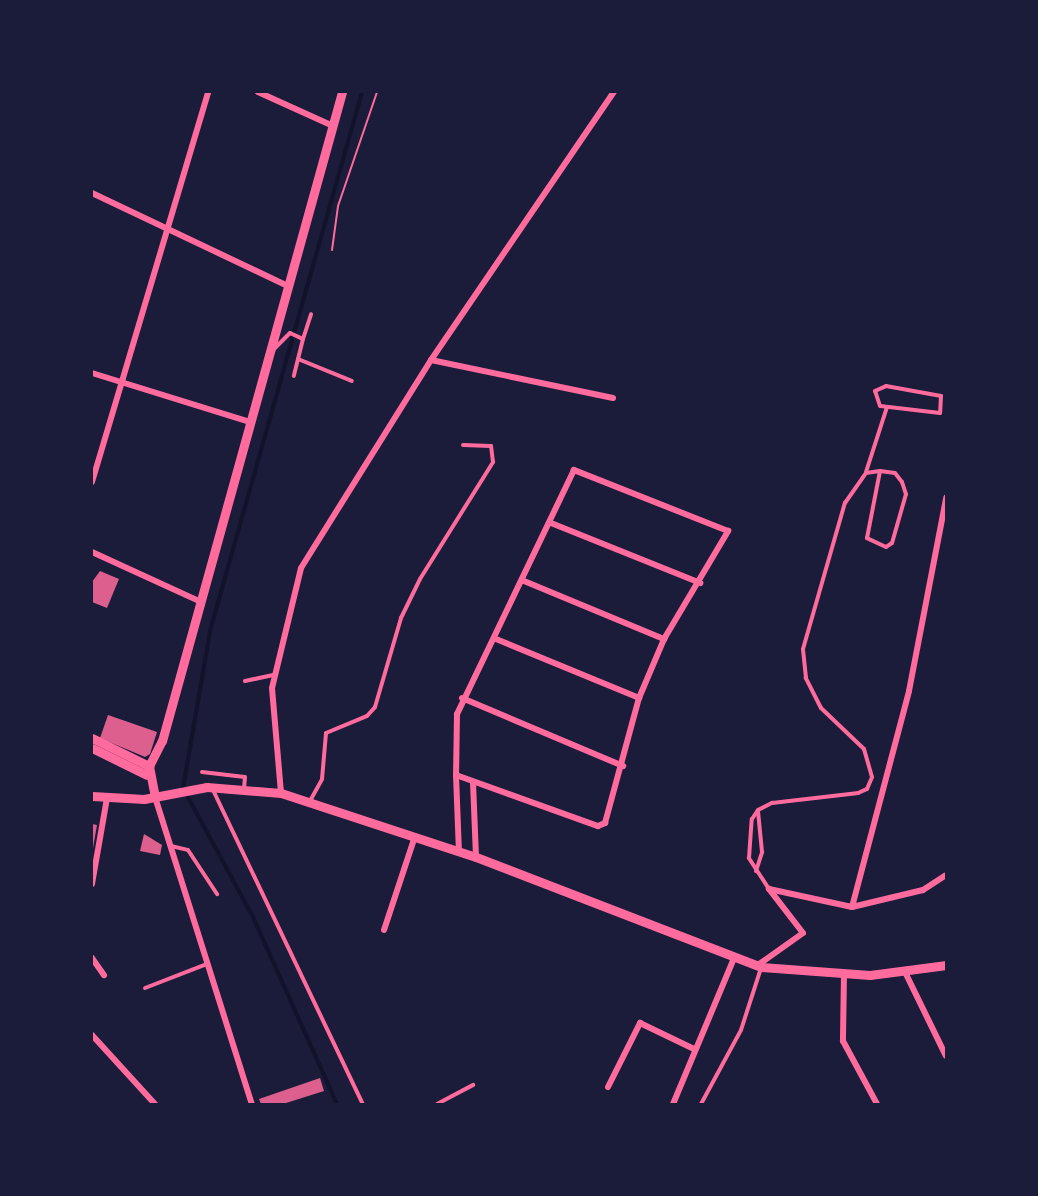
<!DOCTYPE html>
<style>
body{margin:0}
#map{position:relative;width:1038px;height:1196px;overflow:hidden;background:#1b1b3a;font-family:"Golos Text",sans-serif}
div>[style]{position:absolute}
.stream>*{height:4px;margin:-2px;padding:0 2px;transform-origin:2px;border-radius:2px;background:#12122b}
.building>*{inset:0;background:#dd5f8e}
.path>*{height:2px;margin:-1px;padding:0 1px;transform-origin:1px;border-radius:1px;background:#ff6b9d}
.service>*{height:4px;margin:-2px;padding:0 2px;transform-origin:2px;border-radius:2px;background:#ff6b9d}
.minor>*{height:6px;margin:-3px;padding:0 3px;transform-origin:3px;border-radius:3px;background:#ff6b9d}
.tertiary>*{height:9px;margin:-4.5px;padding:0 4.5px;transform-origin:4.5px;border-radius:4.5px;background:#ff6b9d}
span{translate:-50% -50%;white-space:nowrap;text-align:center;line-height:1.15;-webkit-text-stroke:4.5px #1b1b3a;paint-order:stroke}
.frame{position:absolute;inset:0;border:93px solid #1b1b3a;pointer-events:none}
</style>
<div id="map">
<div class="stream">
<div style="left:337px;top:1104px;width:205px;rotate:-114.2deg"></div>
<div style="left:253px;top:917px;width:147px;rotate:-118.5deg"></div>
<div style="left:183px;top:788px;width:159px;rotate:-80.2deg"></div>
<div style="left:210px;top:631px;width:560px;rotate:-74.25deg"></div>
</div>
<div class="building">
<div style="clip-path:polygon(100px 571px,119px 579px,107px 608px,92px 602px,92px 582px)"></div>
<div style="clip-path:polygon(108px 715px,157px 732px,150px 754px,145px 757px,100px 738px)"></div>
<div style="clip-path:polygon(92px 824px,97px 825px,93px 848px,92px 848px)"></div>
<div style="clip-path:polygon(144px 834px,162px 845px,160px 855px,140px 851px)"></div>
<div style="clip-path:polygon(320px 1078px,324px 1091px,283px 1104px,261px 1104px,259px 1099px)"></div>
</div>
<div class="path">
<div style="left:332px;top:250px;width:44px;rotate:-82.2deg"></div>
<div style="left:338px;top:206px;width:120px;rotate:-71.1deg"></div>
</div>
<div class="service">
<div style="left:303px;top:339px;width:26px;rotate:-72deg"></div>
<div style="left:273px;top:350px;width:24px;rotate:-45deg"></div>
<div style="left:290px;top:333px;width:14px;rotate:25deg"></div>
<div style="left:303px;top:339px;width:38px;rotate:104deg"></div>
<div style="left:298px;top:359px;width:58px;rotate:22.2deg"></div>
<div style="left:886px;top:386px;width:56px;rotate:10.3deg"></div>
<div style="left:941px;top:396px;width:17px;rotate:93deg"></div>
<div style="left:940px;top:413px;width:60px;rotate:-173.3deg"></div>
<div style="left:880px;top:406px;width:16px;rotate:-108deg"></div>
<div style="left:875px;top:391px;width:12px;rotate:-24deg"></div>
<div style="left:866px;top:472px;width:68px;rotate:-72.1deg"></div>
<div style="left:245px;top:681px;width:30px;rotate:-12deg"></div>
<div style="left:202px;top:772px;width:43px;rotate:6.6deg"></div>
<div style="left:245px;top:777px;width:12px;rotate:95deg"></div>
<div style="left:213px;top:790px;width:348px;rotate:64.5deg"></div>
<div style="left:310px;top:801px;width:25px;rotate:-61deg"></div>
<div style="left:322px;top:779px;width:46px;rotate:-85deg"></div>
<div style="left:326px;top:733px;width:44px;rotate:-22.5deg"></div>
<div style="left:367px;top:716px;width:12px;rotate:-48deg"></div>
<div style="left:375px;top:707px;width:93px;rotate:-73.7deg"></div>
<div style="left:401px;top:618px;width:43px;rotate:-64deg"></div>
<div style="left:420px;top:579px;width:138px;rotate:-58deg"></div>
<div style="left:493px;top:462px;width:16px;rotate:-97deg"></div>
<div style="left:491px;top:446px;width:28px;rotate:-178deg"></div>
<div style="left:171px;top:846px;width:17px;rotate:13deg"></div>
<div style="left:188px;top:850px;width:53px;rotate:56.6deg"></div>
<div style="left:756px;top:871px;width:20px;rotate:-72deg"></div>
<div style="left:762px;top:852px;width:41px;rotate:-95.6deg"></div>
<div style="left:769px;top:889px;width:37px;rotate:-123deg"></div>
<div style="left:749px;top:858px;width:39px;rotate:-86deg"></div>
<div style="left:752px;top:819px;width:11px;rotate:-56deg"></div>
<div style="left:758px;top:810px;width:16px;rotate:-27deg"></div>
<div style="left:772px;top:803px;width:87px;rotate:-6.6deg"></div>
<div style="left:858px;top:793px;width:10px;rotate:-24deg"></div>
<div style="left:867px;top:789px;width:13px;rotate:-67deg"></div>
<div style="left:872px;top:777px;width:29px;rotate:-106deg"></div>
<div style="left:864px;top:749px;width:59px;rotate:-136.4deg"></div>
<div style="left:821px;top:708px;width:34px;rotate:-117deg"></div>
<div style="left:806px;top:678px;width:29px;rotate:-96deg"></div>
<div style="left:803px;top:649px;width:152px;rotate:-74deg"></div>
<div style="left:845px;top:503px;width:37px;rotate:-55deg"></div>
<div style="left:866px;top:473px;width:14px;rotate:-8deg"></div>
<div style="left:880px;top:471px;width:15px;rotate:8deg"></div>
<div style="left:895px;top:473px;width:11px;rotate:52deg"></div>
<div style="left:902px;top:482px;width:13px;rotate:72deg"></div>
<div style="left:906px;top:494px;width:51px;rotate:105.9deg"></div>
<div style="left:892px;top:543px;width:7px;rotate:146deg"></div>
<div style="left:886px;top:547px;width:21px;rotate:-155deg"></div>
<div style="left:867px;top:538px;width:68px;rotate:-79deg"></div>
<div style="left:145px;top:988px;width:66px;rotate:-21.2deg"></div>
<div style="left:437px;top:1104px;width:41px;rotate:-27.8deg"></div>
<div style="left:701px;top:1104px;width:84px;rotate:-61.6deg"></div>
<div style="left:741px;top:1030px;width:65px;rotate:-72.1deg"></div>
</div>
<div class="minor">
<div style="left:258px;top:92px;width:80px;rotate:24.3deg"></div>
<div style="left:92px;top:193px;width:215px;rotate:25.4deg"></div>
<div style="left:431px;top:360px;width:186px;rotate:11.8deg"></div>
<div style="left:92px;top:373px;width:165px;rotate:17.2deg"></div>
<div style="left:92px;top:482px;width:407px;rotate:-73.4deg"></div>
<div style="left:551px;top:523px;width:161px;rotate:21.9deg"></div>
<div style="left:92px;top:552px;width:118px;rotate:24.6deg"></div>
<div style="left:524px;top:581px;width:152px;rotate:22.5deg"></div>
<div style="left:496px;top:639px;width:155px;rotate:22.4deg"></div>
<div style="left:462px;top:698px;width:175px;rotate:22.9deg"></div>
<div style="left:456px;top:775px;width:151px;rotate:19.8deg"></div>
<div style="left:598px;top:826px;width:8px;rotate:-23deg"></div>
<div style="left:605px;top:823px;width:130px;rotate:-74.8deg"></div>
<div style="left:639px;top:698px;width:64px;rotate:-67deg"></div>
<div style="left:664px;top:639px;width:126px;rotate:-59.3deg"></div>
<div style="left:728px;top:531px;width:166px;rotate:-158.4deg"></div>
<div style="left:574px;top:470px;width:271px;rotate:115.6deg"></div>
<div style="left:457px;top:714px;width:61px;rotate:90.9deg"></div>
<div style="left:456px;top:775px;width:77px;rotate:87.8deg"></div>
<div style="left:473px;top:782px;width:75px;rotate:87.7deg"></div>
<div style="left:281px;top:793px;width:105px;rotate:-94.9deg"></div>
<div style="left:272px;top:688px;width:123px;rotate:-76.4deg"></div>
<div style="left:301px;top:568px;width:245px;rotate:-58deg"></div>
<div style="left:431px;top:360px;width:325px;rotate:-55.7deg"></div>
<div style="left:155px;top:797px;width:322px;rotate:72.5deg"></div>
<div style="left:92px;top:884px;width:87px;rotate:-80.1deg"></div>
<div style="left:769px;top:889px;width:85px;rotate:12.2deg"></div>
<div style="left:852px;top:907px;width:73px;rotate:-13.5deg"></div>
<div style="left:923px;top:890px;width:27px;rotate:-33deg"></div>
<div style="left:852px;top:907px;width:223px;rotate:-75.2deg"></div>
<div style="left:909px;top:691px;width:197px;rotate:-79.1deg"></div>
<div style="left:384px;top:930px;width:99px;rotate:-71.7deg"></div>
<div style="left:92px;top:958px;width:21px;rotate:55deg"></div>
<div style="left:758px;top:965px;width:55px;rotate:-35.4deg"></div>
<div style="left:803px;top:933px;width:56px;rotate:-127.7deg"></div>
<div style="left:905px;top:972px;width:93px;rotate:64deg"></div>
<div style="left:844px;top:974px;width:67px;rotate:90.9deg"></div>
<div style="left:843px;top:1041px;width:72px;rotate:61.6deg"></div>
<div style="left:92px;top:1035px;width:93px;rotate:47.6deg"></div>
<div style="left:608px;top:1087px;width:72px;rotate:-63.4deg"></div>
<div style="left:640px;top:1023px;width:60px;rotate:25.7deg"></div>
<div style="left:673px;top:1104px;width:158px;rotate:-67.3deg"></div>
</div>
<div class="tertiary">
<div style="left:92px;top:738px;width:64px;rotate:26.2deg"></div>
<div style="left:92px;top:748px;width:61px;rotate:26.1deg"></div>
<div style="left:92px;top:796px;width:52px;rotate:3.3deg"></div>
<div style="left:144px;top:799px;width:64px;rotate:-10.8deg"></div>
<div style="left:207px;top:787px;width:74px;rotate:4.6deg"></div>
<div style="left:281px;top:793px;width:205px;rotate:18.2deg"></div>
<div style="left:476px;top:857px;width:305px;rotate:21.1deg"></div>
<div style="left:761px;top:967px;width:109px;rotate:4.2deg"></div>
<div style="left:870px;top:975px;width:77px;rotate:-7.5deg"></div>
<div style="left:155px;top:797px;width:32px;rotate:-101deg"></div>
<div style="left:149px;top:766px;width:28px;rotate:-63deg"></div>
<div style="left:162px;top:741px;width:673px;rotate:-74.5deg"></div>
</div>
<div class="frame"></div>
</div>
